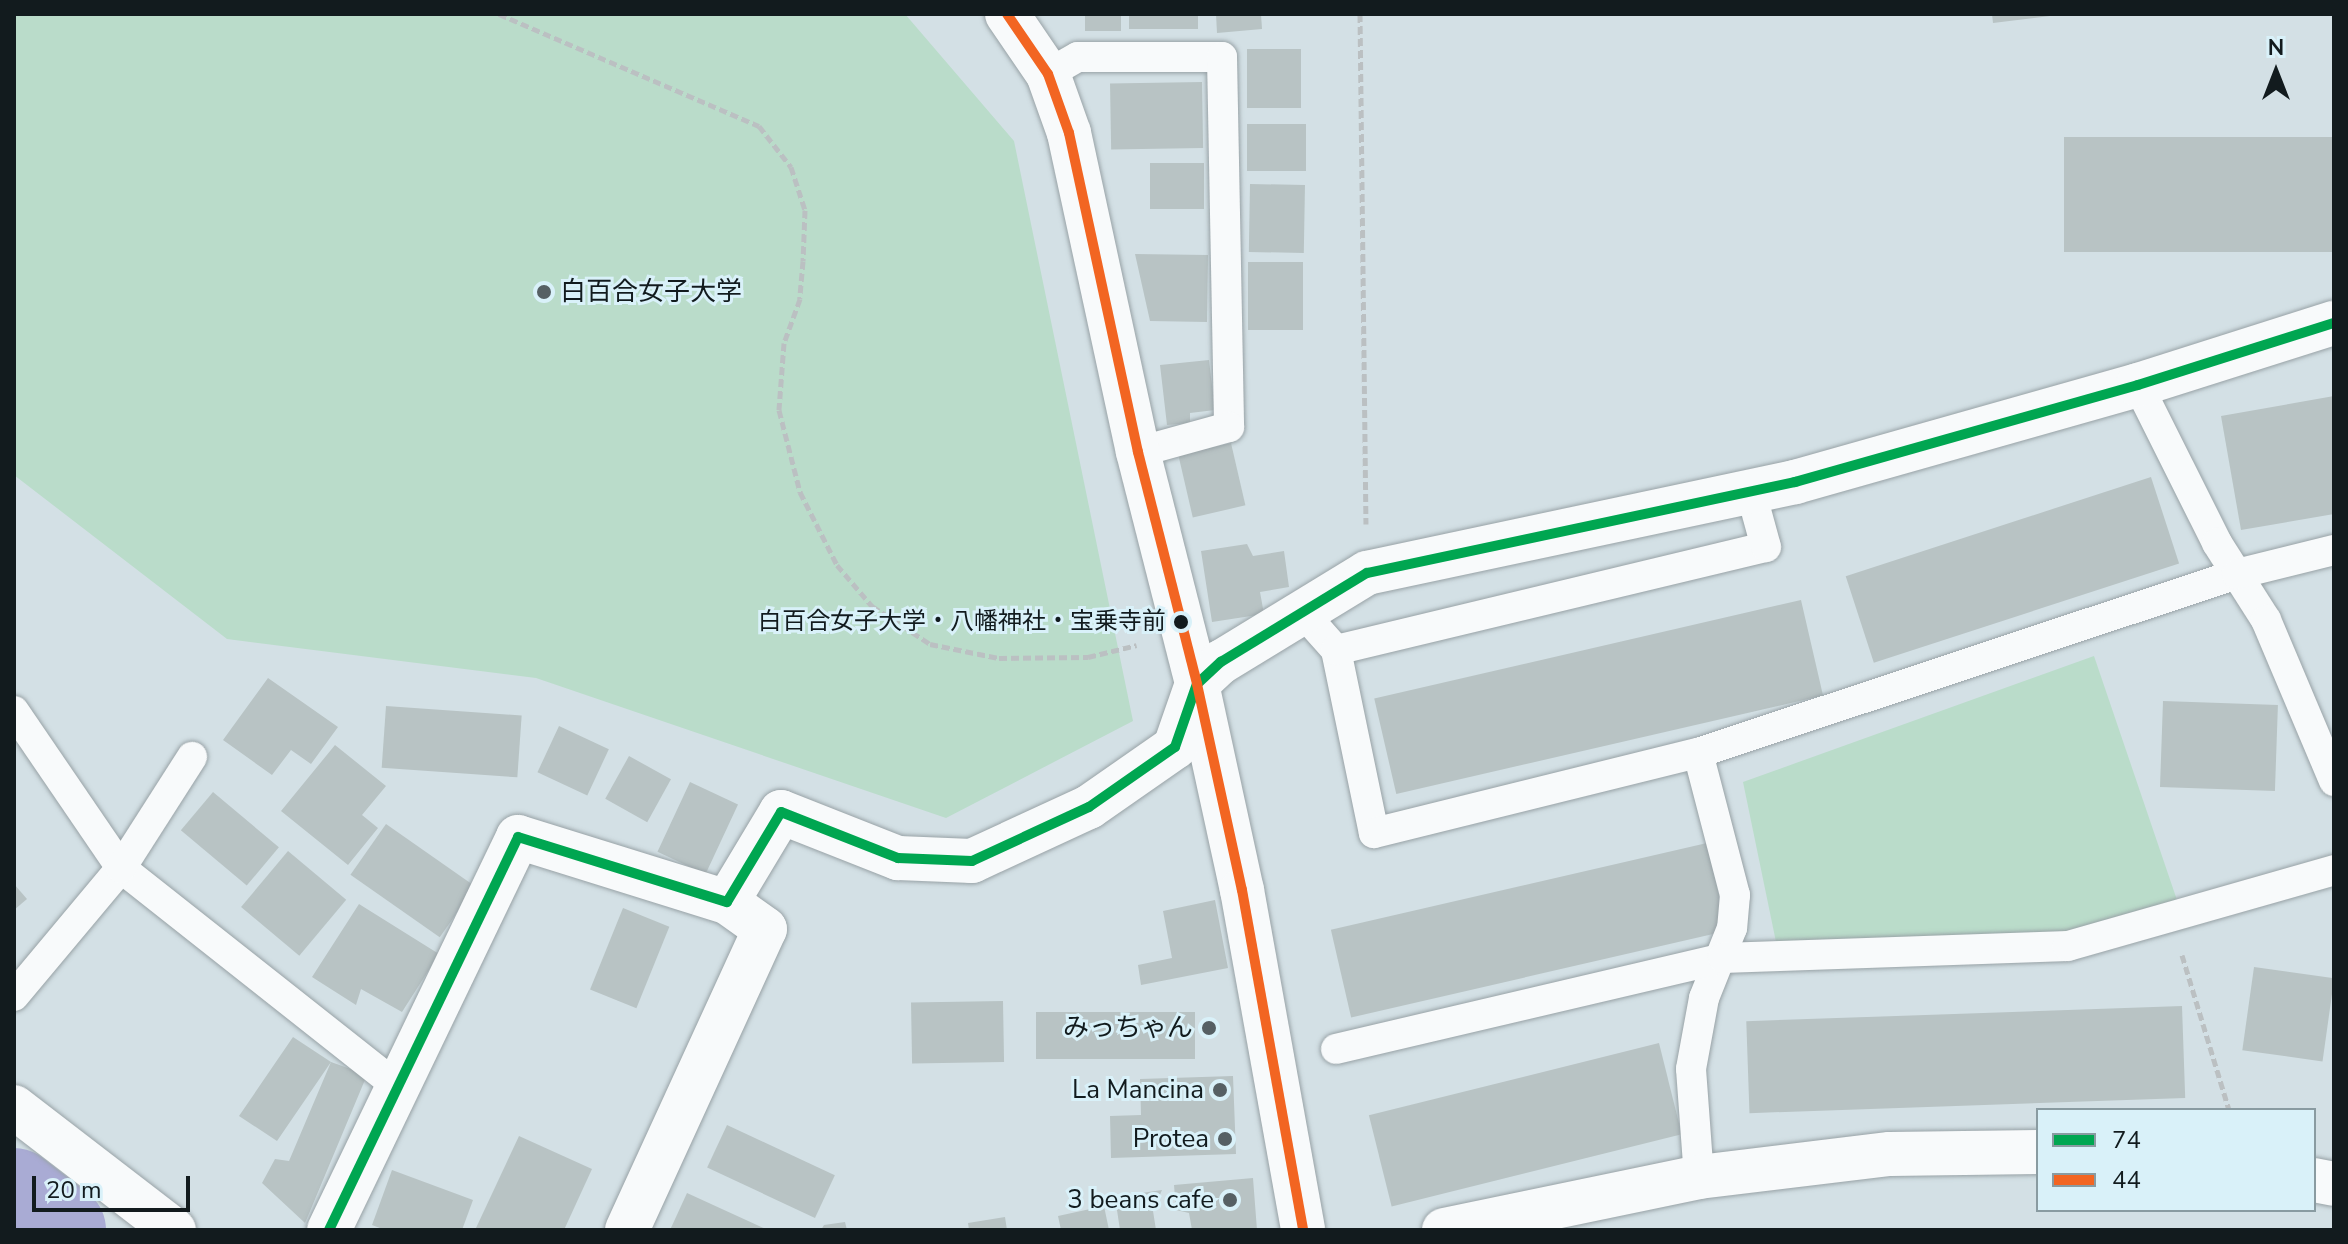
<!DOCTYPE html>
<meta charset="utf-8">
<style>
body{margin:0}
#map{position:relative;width:2348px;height:1244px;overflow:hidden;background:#d3e0e5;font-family:"Nunito Sans","Noto Sans JP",sans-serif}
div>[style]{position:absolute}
.green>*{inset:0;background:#badcca}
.river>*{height:94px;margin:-47px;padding:0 47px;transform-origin:47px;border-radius:47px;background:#a9abd4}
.building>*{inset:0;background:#b8c3c4;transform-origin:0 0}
.path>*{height:5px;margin-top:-2.5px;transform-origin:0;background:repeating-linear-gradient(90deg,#bbc0c2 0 8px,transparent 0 12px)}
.roads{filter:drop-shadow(0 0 2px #98a2a6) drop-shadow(0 0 2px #98a2a6)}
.service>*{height:30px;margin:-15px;padding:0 15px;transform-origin:15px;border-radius:15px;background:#f8fafb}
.minor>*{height:44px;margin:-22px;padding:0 22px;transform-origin:22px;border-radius:22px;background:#f8fafb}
.tertiary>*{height:44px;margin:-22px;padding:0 22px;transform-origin:22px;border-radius:22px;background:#f8fafb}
.bus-1>*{height:10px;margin:-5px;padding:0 5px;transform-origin:5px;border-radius:5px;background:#00a651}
.bus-2>*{height:10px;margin:-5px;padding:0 5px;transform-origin:5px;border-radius:5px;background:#f26522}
.dots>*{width:22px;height:22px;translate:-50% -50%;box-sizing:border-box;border:4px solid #d9f1f9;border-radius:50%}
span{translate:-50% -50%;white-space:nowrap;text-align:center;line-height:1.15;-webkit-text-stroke:6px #d9f1f9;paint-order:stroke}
.bus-label{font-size:24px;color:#121b1e}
.right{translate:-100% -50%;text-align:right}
.poi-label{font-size:26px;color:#121b1e}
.left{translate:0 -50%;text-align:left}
.frame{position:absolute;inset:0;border:16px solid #121b1e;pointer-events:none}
.legend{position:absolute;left:2036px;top:1108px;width:280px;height:104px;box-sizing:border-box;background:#d9f1f9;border:2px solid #899ba1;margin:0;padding:10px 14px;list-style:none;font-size:24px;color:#121b1e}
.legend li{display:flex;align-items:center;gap:16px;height:40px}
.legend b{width:40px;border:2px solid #899ba1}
.north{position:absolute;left:2236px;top:32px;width:80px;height:80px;-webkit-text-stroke:6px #d9f1f9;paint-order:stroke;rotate:0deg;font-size:22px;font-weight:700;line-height:32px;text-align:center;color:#121b1e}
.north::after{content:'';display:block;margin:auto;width:28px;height:36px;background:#121b1e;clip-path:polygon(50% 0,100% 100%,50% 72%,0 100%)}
.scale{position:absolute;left:32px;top:1176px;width:158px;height:36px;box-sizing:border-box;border:4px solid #121b1e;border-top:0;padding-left:10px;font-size:24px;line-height:28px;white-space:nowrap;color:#121b1e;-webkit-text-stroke:6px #d9f1f9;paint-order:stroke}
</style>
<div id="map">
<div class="green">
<div style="clip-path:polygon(14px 14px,905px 14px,1014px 141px,1133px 721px,946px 818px,536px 678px,227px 639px,14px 475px)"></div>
<div style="clip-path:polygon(2094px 656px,2179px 906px,2108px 934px,1776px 942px,1743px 782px)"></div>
</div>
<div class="river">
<div style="left:14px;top:1195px;width:57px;rotate:37.9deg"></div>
</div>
<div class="building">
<div style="left:1085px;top:14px;width:36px;height:17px"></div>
<div style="left:1129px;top:14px;width:69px;height:15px"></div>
<div style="clip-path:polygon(1216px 14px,1261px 14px,1262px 29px,1217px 33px)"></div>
<div style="clip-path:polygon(1992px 14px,2050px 14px,2050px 16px,1993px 23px)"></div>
<div style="left:1247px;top:49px;width:54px;height:59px"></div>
<div style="left:1202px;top:82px;width:66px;height:92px;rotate:89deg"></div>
<div style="left:1306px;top:124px;width:47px;height:59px;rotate:90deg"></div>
<div style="left:2334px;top:137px;width:115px;height:270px;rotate:90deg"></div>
<div style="left:1150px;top:163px;width:54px;height:46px"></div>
<div style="left:1250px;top:184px;width:55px;height:68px;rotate:1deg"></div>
<div style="clip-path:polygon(1135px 254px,1208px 255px,1207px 322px,1150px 321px)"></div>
<div style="left:1248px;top:262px;width:55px;height:68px"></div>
<div style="clip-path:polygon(1209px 360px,1215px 410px,1190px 413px,1190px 423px,1167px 425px,1160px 365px)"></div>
<div style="clip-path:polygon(2334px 396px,2334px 514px,2241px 530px,2221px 416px)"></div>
<div style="left:1231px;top:443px;width:64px;height:54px;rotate:77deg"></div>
<div style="left:2151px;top:477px;width:91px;height:321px;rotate:72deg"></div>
<div style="clip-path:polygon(1247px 544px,1253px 556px,1284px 551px,1289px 587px,1260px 592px,1264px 614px,1212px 622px,1201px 551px)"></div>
<div style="left:1801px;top:600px;width:98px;height:438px;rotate:77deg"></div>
<div style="clip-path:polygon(268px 678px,338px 727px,311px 764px,291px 750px,272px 775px,223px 740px)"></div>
<div style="left:2163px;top:701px;width:115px;height:86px;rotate:2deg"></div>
<div style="left:386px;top:706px;width:136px;height:62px;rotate:4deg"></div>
<div style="left:559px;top:726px;width:55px;height:51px;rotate:25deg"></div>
<div style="clip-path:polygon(335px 745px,386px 786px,362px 815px,378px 828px,348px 865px,281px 811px)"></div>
<div style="left:629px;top:756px;width:48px;height:49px;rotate:29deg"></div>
<div style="left:690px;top:782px;width:53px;height:77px;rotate:25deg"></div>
<div style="left:213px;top:792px;width:86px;height:50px;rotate:40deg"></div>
<div style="left:386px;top:824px;width:109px;height:62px;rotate:35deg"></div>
<div style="left:1707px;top:843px;width:90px;height:386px;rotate:77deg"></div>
<div style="left:288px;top:851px;width:76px;height:73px;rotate:40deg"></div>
<div style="clip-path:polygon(14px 884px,27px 899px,14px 910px)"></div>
<div style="clip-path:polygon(1215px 900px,1228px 968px,1141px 985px,1138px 965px,1172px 958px,1163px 911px)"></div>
<div style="clip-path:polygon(359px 904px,439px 954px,402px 1012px,361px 989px,356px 1005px,312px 977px)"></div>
<div style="left:623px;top:908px;width:50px;height:88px;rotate:22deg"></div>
<div style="left:2254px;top:967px;width:81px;height:84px;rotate:8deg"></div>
<div style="left:1003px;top:1001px;width:61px;height:92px;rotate:89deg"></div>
<div style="left:2182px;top:1006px;width:92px;height:436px;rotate:88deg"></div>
<div style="left:1195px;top:1012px;width:47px;height:159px;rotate:90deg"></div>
<div style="clip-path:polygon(293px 1037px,331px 1062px,367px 1075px,305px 1223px,262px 1183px,275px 1159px,289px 1161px,331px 1062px,277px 1141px,239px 1116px)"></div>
<div style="left:1659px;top:1043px;width:94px;height:299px;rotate:76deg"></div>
<div style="clip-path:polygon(1233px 1076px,1236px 1154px,1111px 1158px,1110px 1116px,1141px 1115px,1140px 1079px)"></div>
<div style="left:727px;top:1125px;width:119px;height:47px;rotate:25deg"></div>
<div style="clip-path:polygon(519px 1136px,592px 1169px,564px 1230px,476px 1228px)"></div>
<div style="clip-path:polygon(392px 1170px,473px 1200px,462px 1230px,385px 1230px,372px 1225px)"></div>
<div style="clip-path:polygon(1253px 1178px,1257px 1230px,1192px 1230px,1189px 1213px,1176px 1210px,1174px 1185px)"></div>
<div style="clip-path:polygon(1162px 1190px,1153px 1211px,1156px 1230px,1120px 1230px,1115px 1197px)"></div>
<div style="clip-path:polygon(687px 1193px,768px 1230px,670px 1230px)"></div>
<div style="clip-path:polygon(1104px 1206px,1109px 1230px,1061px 1230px,1058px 1216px)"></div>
<div style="clip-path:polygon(1005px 1217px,1007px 1230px,969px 1230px,968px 1223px)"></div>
<div style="clip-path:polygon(845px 1222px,847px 1230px,821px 1230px,824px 1225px)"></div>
</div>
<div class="path">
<div style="left:499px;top:14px;width:283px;rotate:23.3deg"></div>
<div style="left:759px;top:126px;width:52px;rotate:52deg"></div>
<div style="left:791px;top:167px;width:45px;rotate:72deg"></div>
<div style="left:805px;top:210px;width:51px;rotate:92.2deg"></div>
<div style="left:803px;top:261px;width:38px;rotate:95deg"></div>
<div style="left:800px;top:299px;width:47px;rotate:110deg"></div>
<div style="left:784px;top:343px;width:67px;rotate:94.3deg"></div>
<div style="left:779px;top:410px;width:85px;rotate:75.6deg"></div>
<div style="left:800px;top:492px;width:82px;rotate:63.1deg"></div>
<div style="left:837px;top:565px;width:54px;rotate:49.5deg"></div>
<div style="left:872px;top:606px;width:69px;rotate:33.2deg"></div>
<div style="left:930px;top:644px;width:70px;rotate:11.5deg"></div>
<div style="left:999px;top:658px;width:89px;rotate:-0.6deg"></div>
<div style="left:1088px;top:657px;width:50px;rotate:-13.8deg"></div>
<div style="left:1360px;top:14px;width:510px;rotate:89.33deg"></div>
<div style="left:2182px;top:955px;width:162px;rotate:73.1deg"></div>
</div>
<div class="roads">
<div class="service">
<div style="left:1048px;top:74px;width:34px;rotate:-30deg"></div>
<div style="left:1078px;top:57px;width:144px"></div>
<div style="left:1222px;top:57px;width:370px;rotate:88.9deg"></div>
<div style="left:1229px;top:427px;width:94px;rotate:164.6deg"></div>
<div style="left:2138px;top:385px;width:177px;rotate:63.4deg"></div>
<div style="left:2217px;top:543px;width:91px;rotate:57.5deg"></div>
<div style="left:2266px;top:620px;width:175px;rotate:67.1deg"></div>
<div style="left:1304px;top:614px;width:48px;rotate:48.4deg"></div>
<div style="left:1336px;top:650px;width:187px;rotate:78.3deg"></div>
<div style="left:1374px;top:833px;width:334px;rotate:-13.9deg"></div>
<div style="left:1698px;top:753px;width:568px;rotate:-18.37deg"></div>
<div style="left:2237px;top:574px;width:100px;rotate:-13.9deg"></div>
<div style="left:1336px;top:650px;width:442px;rotate:-13.5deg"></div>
<div style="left:1766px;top:547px;width:57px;rotate:-105.3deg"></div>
<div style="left:14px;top:711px;width:190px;rotate:55.7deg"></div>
<div style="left:121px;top:868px;width:352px;rotate:38.3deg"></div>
<div style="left:1698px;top:753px;width:147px;rotate:75.4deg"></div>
<div style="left:1735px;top:895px;width:33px;rotate:95deg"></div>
<div style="left:1732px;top:928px;width:75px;rotate:111.8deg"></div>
<div style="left:1704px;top:998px;width:72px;rotate:100.4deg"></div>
<div style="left:1691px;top:1069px;width:108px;rotate:85.8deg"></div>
<div style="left:14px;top:996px;width:167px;rotate:-50.1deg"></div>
<div style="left:121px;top:868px;width:132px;rotate:-57.4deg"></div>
<div style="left:1336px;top:1049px;width:398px;rotate:-13.2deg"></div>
<div style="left:1723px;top:958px;width:345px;rotate:-2deg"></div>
<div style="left:2068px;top:946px;width:277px;rotate:-15.9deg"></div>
</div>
<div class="minor">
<div style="left:1007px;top:14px;width:73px;rotate:55.7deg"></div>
<div style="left:1048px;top:74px;width:63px;rotate:70.4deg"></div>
<div style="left:1069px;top:133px;width:326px;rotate:77.8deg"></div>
<div style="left:1138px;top:452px;width:239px;rotate:75.7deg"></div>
<div style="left:1197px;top:684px;width:211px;rotate:77.7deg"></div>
<div style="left:1242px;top:890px;width:345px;rotate:79.8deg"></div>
<div style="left:14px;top:1107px;width:202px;rotate:37.6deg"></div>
<div style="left:329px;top:1230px;width:436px;rotate:-64.3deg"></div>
<div style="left:518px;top:837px;width:219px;rotate:17.3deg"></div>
<div style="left:727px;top:902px;width:105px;rotate:-59deg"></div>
<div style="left:781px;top:812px;width:126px;rotate:21.5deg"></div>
<div style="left:898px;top:858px;width:74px;rotate:2.3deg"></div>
<div style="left:972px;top:861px;width:129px;rotate:-24.8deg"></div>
<div style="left:1089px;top:807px;width:105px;rotate:-34.9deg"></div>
<div style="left:1175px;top:747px;width:67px;rotate:-70.8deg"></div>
<div style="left:627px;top:1230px;width:331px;rotate:-65.4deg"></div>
<div style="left:765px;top:929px;width:47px;rotate:-144.6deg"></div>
</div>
<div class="tertiary">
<div style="left:1197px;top:684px;width:33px;rotate:-43deg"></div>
<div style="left:1221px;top:662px;width:171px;rotate:-31.4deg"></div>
<div style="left:1367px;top:573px;width:438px;rotate:-12deg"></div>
<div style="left:1795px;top:482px;width:356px;rotate:-15.8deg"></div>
<div style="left:2138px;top:385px;width:206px;rotate:-17.6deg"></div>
<div style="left:2314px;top:1180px;width:20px;rotate:11deg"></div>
<div style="left:1444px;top:1230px;width:260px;rotate:-11.7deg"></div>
<div style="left:1699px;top:1177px;width:192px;rotate:-6.9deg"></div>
<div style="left:1890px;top:1154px;width:148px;rotate:-0.8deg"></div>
</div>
</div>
<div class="bus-1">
<div style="left:329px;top:1230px;width:436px;rotate:-64.3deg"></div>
<div style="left:518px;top:837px;width:219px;rotate:17.3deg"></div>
<div style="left:727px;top:902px;width:105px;rotate:-59deg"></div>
<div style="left:781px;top:812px;width:126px;rotate:21.5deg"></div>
<div style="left:898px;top:858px;width:74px;rotate:2.3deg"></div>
<div style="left:972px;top:861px;width:129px;rotate:-24.8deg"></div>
<div style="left:1089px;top:807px;width:105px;rotate:-34.9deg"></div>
<div style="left:1175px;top:747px;width:67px;rotate:-70.8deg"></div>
<div style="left:1197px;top:684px;width:33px;rotate:-43deg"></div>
<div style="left:1221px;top:662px;width:171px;rotate:-31.4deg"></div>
<div style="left:1367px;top:573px;width:438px;rotate:-12deg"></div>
<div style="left:1795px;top:482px;width:356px;rotate:-15.8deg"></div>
<div style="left:2138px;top:385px;width:206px;rotate:-17.6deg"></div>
</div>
<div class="bus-2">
<div style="left:1007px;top:14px;width:73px;rotate:55.7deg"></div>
<div style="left:1048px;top:74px;width:63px;rotate:70.4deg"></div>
<div style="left:1069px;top:133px;width:326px;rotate:77.8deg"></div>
<div style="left:1138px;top:452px;width:239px;rotate:75.7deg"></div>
<div style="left:1197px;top:684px;width:211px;rotate:77.7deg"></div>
<div style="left:1242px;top:890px;width:345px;rotate:79.8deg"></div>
</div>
<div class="dots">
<div style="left:544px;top:292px;background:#566064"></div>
<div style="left:1181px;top:622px;background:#121b1e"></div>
<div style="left:1209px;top:1028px;background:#566064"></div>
<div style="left:1220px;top:1090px;background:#566064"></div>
<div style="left:1225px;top:1139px;background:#566064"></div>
<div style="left:1230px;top:1200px;background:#566064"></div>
</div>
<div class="bus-label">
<span class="right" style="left:1166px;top:622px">白百合女子大学・八幡神社・宝乗寺前</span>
</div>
<div class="poi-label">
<span class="left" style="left:560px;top:292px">白百合女子大学</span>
<span class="right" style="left:1193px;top:1028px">みっちゃん</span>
<span class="right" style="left:1204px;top:1090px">La Mancina</span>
<span class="right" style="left:1209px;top:1139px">Protea</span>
<span class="right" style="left:1214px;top:1200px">3 beans cafe</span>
</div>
<div class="frame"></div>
<ul class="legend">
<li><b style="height:10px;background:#00a651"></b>74</li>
<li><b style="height:10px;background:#f26522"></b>44</li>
</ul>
<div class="north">N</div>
<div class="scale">20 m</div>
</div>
